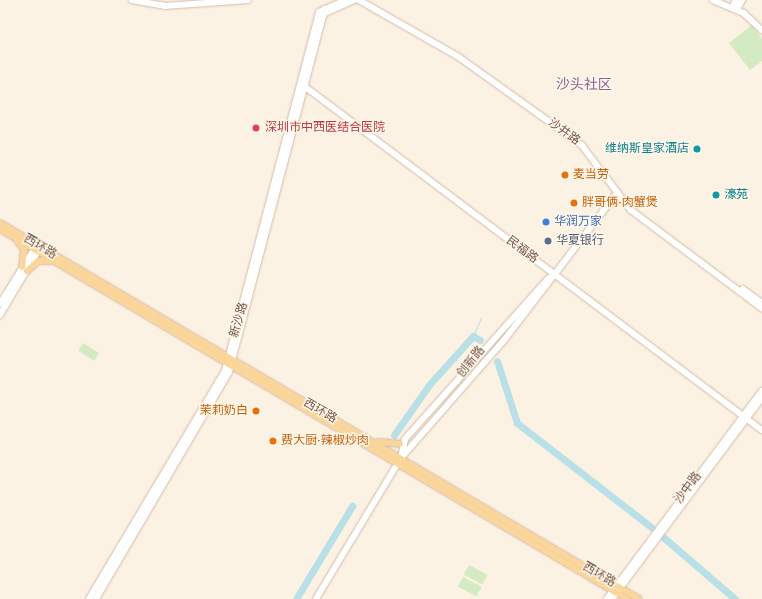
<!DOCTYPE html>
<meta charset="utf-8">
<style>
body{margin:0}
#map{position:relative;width:762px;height:599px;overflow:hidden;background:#fcf2e3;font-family:Signika,"Noto Sans SC",sans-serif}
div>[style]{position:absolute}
.green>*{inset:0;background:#d3eac2;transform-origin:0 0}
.stream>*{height:1px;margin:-0.5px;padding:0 0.5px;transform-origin:0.5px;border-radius:0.5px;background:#b8e0e6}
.river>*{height:7px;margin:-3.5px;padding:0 3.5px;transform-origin:3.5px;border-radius:3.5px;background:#b8e0e6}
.roads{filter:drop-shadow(0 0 1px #d3bbaa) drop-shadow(0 0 1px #d3bbaa)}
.secondary>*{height:5.5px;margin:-2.75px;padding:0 2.75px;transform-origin:2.75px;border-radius:2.75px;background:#fff}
.primary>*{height:6px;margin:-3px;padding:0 3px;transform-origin:3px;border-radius:3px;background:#fbd69b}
.dots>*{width:11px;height:11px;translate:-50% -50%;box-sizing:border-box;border:2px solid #fff6e9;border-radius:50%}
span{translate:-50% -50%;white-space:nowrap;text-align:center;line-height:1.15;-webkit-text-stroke:3px #fff6e9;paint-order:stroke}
.health-label{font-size:12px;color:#be3a42}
.left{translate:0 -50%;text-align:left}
.street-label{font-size:12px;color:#745849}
.culture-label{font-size:12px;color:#0d838f}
.right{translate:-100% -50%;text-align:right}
.food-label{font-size:12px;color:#c56008}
.shop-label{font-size:12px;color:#366cbe}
.service-label{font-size:12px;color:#4e5e75}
.quarter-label{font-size:14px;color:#866498}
</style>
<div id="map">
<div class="green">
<div style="clip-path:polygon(752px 25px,762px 39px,762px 61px,750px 70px,729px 43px)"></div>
<div style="left:83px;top:343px;width:19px;height:9px;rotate:32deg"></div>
<div style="left:469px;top:565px;width:21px;height:11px;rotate:28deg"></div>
<div style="left:463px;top:577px;width:21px;height:11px;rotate:28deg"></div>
</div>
<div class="stream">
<div style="left:473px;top:336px;width:20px;rotate:-66deg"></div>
</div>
<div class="river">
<div style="left:497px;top:361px;width:65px;rotate:72.1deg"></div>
<div style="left:517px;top:423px;width:170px;rotate:37.8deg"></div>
<div style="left:394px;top:435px;width:61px;rotate:-55deg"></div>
<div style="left:429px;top:385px;width:66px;rotate:-48.1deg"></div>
<div style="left:473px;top:336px;width:8px;rotate:30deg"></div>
<div style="left:663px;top:537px;width:95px;rotate:40.7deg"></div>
<div style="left:296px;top:599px;width:109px;rotate:-58.9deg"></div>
</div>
<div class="roads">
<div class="secondary">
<div style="left:132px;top:0;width:34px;rotate:10deg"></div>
<div style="left:165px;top:6px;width:83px;rotate:-4.1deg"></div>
<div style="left:359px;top:0;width:115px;rotate:29.7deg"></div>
<div style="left:459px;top:57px;width:151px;rotate:35.6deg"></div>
<div style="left:582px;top:145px;width:81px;rotate:53deg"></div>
<div style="left:631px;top:210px;width:164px;rotate:36.8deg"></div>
<div style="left:713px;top:0;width:34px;rotate:23deg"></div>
<div style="left:744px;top:13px;width:25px;rotate:43deg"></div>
<div style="left:732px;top:8px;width:9px;rotate:-63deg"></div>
<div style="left:323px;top:10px;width:25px;rotate:-23deg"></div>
<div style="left:737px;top:10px;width:11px;rotate:-63deg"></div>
<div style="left:323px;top:14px;width:35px;rotate:-24deg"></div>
<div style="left:303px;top:85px;width:574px;rotate:36.93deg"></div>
<div style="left:743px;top:289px;width:24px;rotate:36deg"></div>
<div style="left:0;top:304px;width:70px;rotate:-57.9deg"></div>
<div style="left:37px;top:245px;width:7px;rotate:82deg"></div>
<div style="left:38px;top:252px;width:74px;rotate:120.7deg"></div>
<div style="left:401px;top:458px;width:19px;rotate:-78deg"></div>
<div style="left:405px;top:439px;width:216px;rotate:-48.2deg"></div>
<div style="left:89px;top:599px;width:265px;rotate:-59.2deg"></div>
<div style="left:225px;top:371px;width:371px;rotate:-75.3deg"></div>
<div style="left:96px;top:599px;width:263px;rotate:-59.6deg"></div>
<div style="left:229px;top:372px;width:375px;rotate:-75.2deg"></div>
<div style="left:316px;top:599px;width:165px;rotate:-58.9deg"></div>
<div style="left:401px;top:458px;width:158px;rotate:-48.8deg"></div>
<div style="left:505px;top:339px;width:184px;rotate:-52.5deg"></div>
<div style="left:607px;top:599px;width:259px;rotate:-53.3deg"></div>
<div style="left:612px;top:599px;width:251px;rotate:-53.3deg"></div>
</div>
<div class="primary">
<div style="left:0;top:223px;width:741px;rotate:30.47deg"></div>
<div style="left:0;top:229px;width:728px;rotate:30.55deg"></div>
<div style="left:18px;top:242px;width:9px;rotate:49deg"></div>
<div style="left:24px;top:249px;width:18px;rotate:96deg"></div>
<div style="left:27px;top:271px;width:15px;rotate:-42deg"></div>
<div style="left:38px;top:261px;width:13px"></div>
<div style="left:379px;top:442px;width:21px;rotate:5deg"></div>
</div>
</div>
<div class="dots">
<div style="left:256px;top:128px;background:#e0444e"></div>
<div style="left:697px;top:149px;background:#0f9aa8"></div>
<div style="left:565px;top:175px;background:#e8710a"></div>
<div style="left:716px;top:195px;background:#0f9aa8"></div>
<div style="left:574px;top:203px;background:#e8710a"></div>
<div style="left:546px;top:222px;background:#3f7fe0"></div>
<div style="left:548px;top:241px;background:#5c6f8a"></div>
<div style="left:256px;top:411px;background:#e8710a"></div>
<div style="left:273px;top:441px;background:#e8710a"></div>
</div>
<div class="health-label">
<span class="left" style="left:265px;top:128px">深圳市中西医结合医院</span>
</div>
<div class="street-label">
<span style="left:564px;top:132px;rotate:36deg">沙井路</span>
<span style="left:40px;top:247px;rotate:30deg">西环路</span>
<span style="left:522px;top:250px;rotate:37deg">民福路</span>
<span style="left:239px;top:320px;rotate:-74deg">新沙路</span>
<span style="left:471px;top:362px;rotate:-51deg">创新路</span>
<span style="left:320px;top:411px;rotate:30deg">西环路</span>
<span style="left:688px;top:488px;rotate:-53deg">沙中路</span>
<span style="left:599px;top:575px;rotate:30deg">西环路</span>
</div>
<div class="culture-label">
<span class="right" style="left:689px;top:149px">维纳斯皇家酒店</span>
<span class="left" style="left:724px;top:195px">濠苑</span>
</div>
<div class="food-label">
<span class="left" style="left:573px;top:175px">麦当劳</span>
<span class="left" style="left:582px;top:203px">胖哥俩·肉蟹煲</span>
<span class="right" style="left:248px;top:411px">茉莉奶白</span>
<span class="left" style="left:281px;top:441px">费大厨·辣椒炒肉</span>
</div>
<div class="shop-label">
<span class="left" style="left:554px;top:222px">华润万家</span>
</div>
<div class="service-label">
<span class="left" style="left:556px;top:241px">华夏银行</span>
</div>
<div class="quarter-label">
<span style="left:584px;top:85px">沙头社区</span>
</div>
</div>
